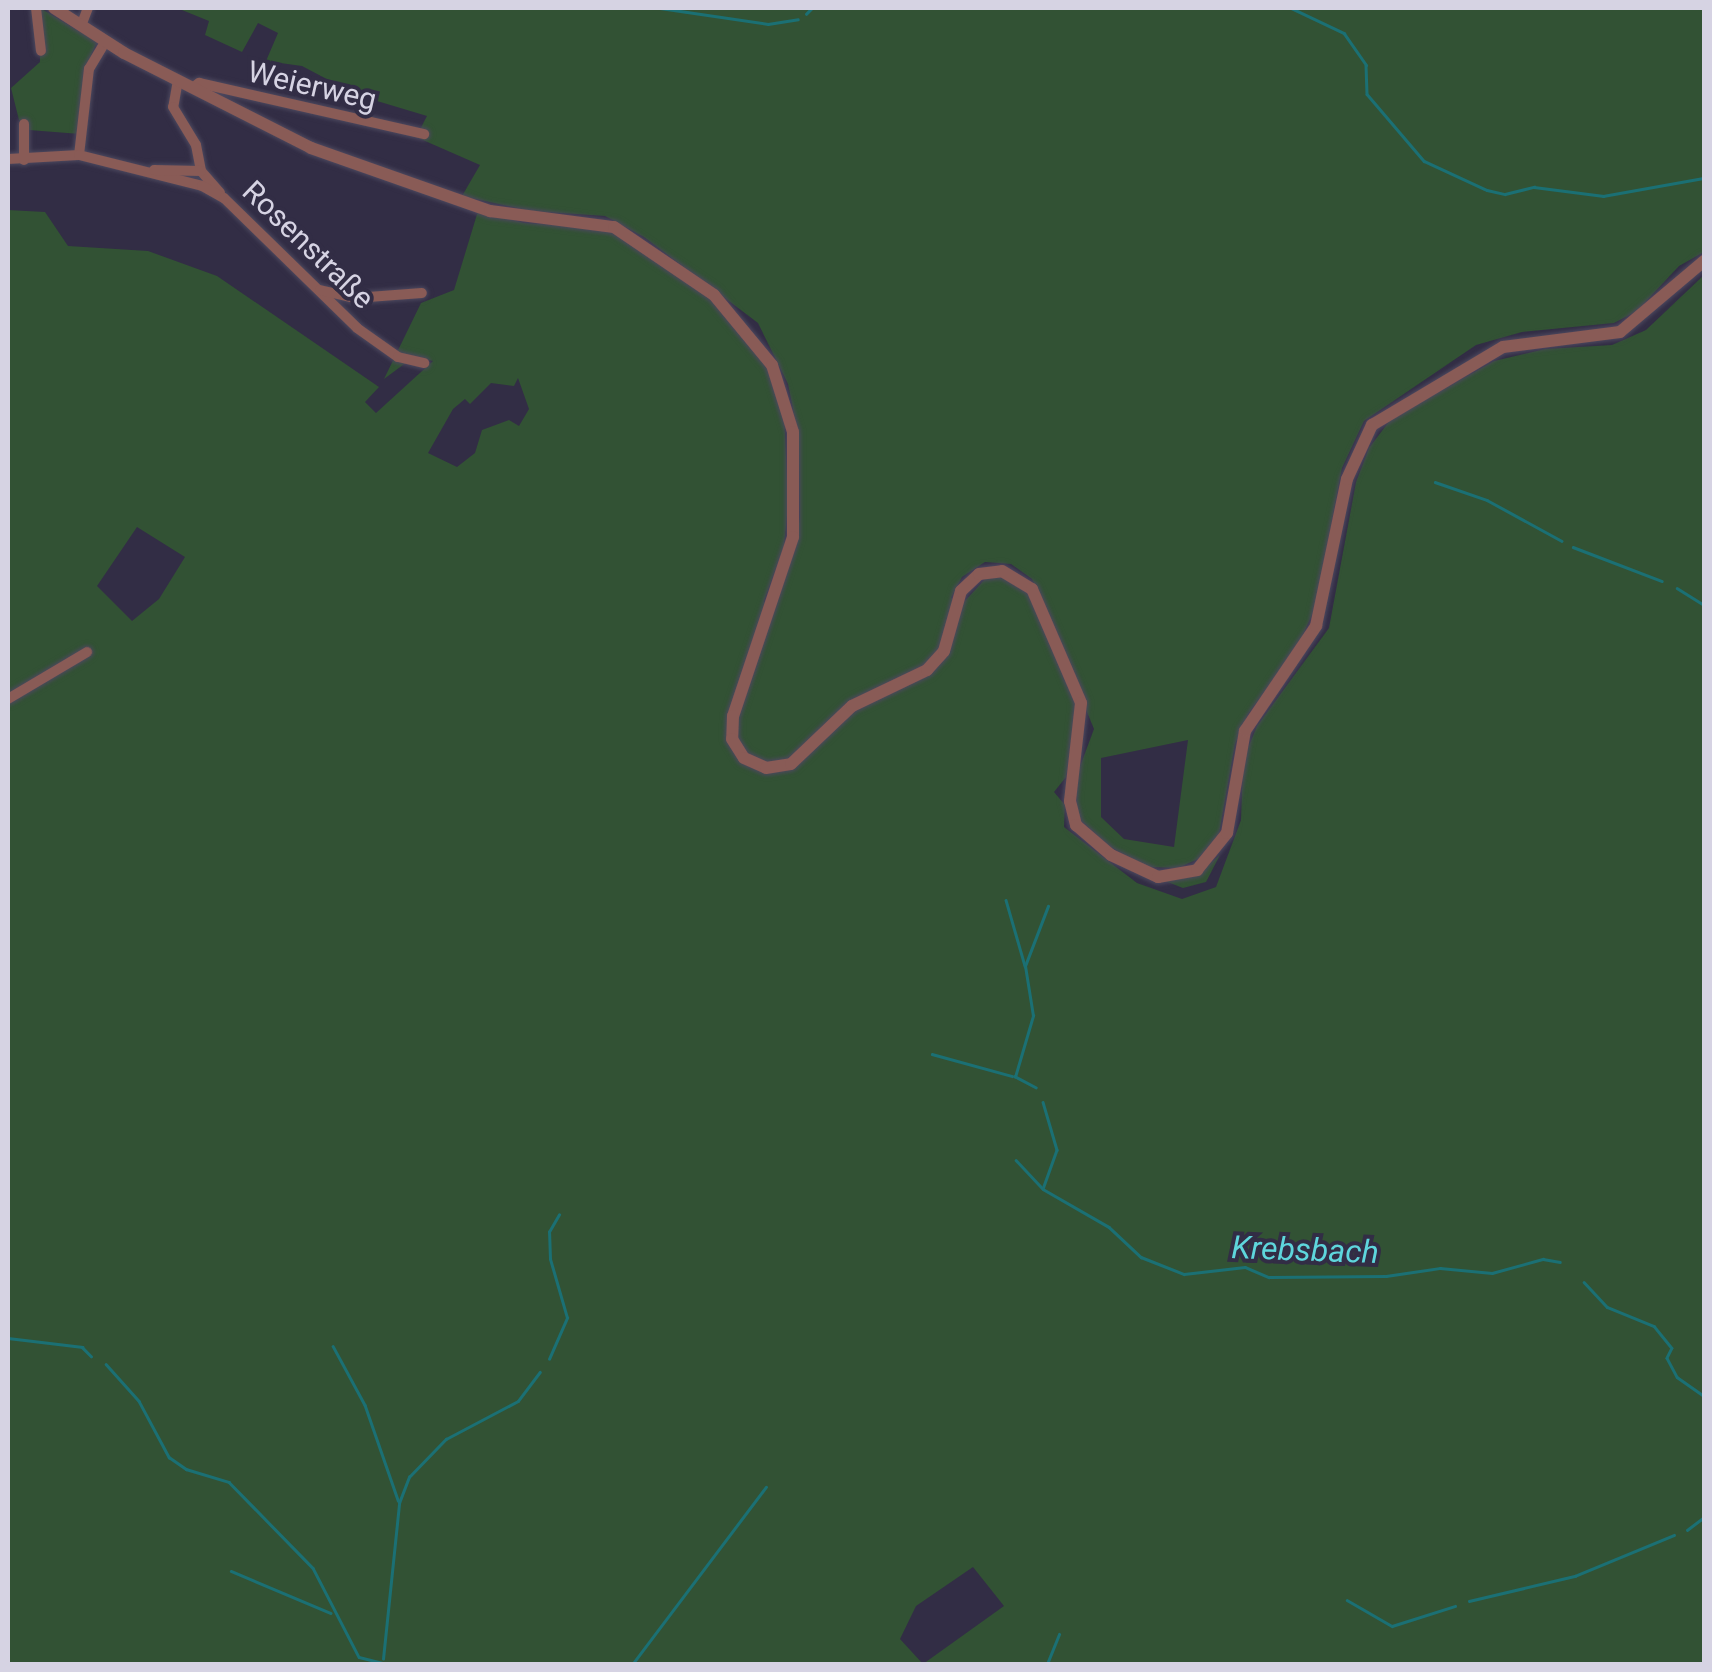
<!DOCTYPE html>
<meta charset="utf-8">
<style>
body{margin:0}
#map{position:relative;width:1712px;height:1672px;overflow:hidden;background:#322d45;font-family:Roboto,sans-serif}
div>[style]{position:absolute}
.green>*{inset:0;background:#325234}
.stream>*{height:2.5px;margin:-1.25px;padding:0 1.25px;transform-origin:1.25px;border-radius:1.25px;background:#1b7074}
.roads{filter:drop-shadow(0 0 2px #4c485e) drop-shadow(0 0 2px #4c485e)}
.minor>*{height:10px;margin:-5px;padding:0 5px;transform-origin:5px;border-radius:5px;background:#895b56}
.tertiary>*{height:12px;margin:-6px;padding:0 6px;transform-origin:6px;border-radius:6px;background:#895b56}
span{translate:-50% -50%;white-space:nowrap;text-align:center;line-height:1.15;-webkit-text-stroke:8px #322d45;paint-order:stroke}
.street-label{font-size:30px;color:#d6d3e3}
.water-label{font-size:32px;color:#5ed6dc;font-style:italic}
.frame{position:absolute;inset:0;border:10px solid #d6d3e3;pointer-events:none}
</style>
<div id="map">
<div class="green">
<div style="clip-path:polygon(40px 8px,97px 42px,84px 71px,80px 134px,29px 130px,19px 120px,11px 88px,40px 62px)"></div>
<div style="clip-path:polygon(evenodd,177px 8px,1704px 8px,1704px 252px,1679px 266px,1637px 311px,1614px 323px,1522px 332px,1476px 345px,1364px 421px,1342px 468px,1315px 608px,1297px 648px,1248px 714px,1235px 744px,1219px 834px,1198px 859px,1178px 868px,1147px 867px,1109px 846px,1077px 817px,1076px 777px,1094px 729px,1032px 579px,1011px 564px,985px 562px,962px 577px,951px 598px,963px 603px,985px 579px,1001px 577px,1027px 591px,1078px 708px,1066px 777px,1054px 792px,1065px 805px,1064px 827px,1137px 883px,1182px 899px,1216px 887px,1241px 820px,1243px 760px,1257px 726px,1329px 628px,1356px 482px,1369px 448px,1391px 419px,1494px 361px,1545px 349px,1612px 345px,1646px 330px,1704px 275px,1704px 1664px,8px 1664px,8px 210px,45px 212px,68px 246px,148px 251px,217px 276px,379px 387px,365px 402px,376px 413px,433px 361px,415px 356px,384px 379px,421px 303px,454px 290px,478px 211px,524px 223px,607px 228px,713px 299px,768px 367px,784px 409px,788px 505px,784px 546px,764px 601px,769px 611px,795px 550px,800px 517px,799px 439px,788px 384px,758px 323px,644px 237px,605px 216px,531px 211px,462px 196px,480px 165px,416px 137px,427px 116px,357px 95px,302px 66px,266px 61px,278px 33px,258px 23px,242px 52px,205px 35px,209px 21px,177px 8px,518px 378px,529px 409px,519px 426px,509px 420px,482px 430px,475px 453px,457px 467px,428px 453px,453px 409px,465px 399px,470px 404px,491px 383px,514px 386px,518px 378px,177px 8px,137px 527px,185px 557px,159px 599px,132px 621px,97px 586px,137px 527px,177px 8px,1188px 740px,1174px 847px,1124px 839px,1101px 817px,1101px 758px,1188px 740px,177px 8px,973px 1567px,1004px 1606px,923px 1664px,900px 1639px,916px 1606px,973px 1567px)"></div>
<div style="clip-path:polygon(1220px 855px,1206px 882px,1183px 888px,1165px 881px,1199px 873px)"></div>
</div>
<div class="stream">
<div style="left:660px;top:8px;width:109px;rotate:8.4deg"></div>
<div style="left:768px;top:24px;width:30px;rotate:-9deg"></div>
<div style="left:1291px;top:8px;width:59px;rotate:25.3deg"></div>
<div style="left:1344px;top:33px;width:39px;rotate:55deg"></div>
<div style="left:1366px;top:65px;width:29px;rotate:88deg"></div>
<div style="left:1367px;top:94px;width:88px;rotate:49.6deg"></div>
<div style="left:1424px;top:161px;width:69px;rotate:24.7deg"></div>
<div style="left:1487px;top:190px;width:18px;rotate:13deg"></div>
<div style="left:1505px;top:194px;width:30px;rotate:-14deg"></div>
<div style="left:1534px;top:187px;width:70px;rotate:7.4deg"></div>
<div style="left:1603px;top:196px;width:103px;rotate:-10.1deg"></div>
<div style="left:806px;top:14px;width:8px;rotate:-45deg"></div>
<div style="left:1435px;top:482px;width:55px;rotate:19.1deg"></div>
<div style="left:1487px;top:500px;width:85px;rotate:28.7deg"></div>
<div style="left:1573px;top:547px;width:95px;rotate:20.9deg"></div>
<div style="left:1677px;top:588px;width:32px;rotate:32deg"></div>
<div style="left:1006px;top:900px;width:69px;rotate:73.9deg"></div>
<div style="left:932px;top:1054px;width:83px;rotate:15.4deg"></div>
<div style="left:1036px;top:1088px;width:24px;rotate:-152deg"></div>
<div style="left:1015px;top:1077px;width:64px;rotate:-73.6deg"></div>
<div style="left:1033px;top:1016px;width:51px;rotate:-99.1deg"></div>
<div style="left:1025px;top:966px;width:64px;rotate:-69deg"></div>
<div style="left:1043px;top:1102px;width:50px;rotate:73.7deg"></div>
<div style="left:1057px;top:1150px;width:41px;rotate:109.7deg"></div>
<div style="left:1043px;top:1189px;width:76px;rotate:29.9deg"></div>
<div style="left:1109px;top:1227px;width:44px;rotate:43.2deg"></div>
<div style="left:1141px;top:1257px;width:46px;rotate:21.6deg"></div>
<div style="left:1184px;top:1274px;width:61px;rotate:-6.5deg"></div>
<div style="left:1245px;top:1267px;width:26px;rotate:23deg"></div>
<div style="left:1269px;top:1277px;width:117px;rotate:-0.5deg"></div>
<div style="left:1386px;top:1276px;width:55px;rotate:-8.4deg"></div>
<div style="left:1440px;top:1268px;width:52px;rotate:5.5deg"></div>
<div style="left:1492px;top:1273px;width:53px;rotate:-15.4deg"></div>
<div style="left:1543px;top:1259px;width:17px;rotate:10deg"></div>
<div style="left:1016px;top:1160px;width:38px;rotate:47deg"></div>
<div style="left:1584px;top:1282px;width:34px;rotate:47deg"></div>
<div style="left:1607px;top:1307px;width:51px;rotate:22deg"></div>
<div style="left:1654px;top:1326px;width:28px;rotate:51deg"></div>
<div style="left:1672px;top:1348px;width:11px;rotate:117deg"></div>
<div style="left:1667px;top:1358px;width:21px;rotate:62deg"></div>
<div style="left:1677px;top:1377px;width:33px;rotate:35deg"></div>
<div style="left:8px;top:1338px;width:75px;rotate:6.9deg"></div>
<div style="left:82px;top:1347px;width:13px;rotate:45deg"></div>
<div style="left:333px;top:1346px;width:67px;rotate:61.5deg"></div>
<div style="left:365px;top:1405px;width:101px;rotate:70.8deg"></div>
<div style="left:549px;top:1359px;width:45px;rotate:-66.3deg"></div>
<div style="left:567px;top:1318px;width:61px;rotate:-106.1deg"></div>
<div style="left:550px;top:1259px;width:27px;rotate:-92deg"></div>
<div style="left:549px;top:1232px;width:20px;rotate:-60deg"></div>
<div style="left:106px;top:1364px;width:50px;rotate:48.3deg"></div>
<div style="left:139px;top:1401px;width:64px;rotate:61.8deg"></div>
<div style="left:169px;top:1457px;width:21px;rotate:35deg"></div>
<div style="left:186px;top:1469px;width:45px;rotate:16.8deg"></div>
<div style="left:229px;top:1482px;width:120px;rotate:45.7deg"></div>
<div style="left:313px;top:1568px;width:100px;rotate:62.7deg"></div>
<div style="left:359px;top:1657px;width:29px;rotate:14deg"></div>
<div style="left:1687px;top:1530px;width:21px;rotate:-37deg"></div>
<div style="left:231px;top:1571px;width:108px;rotate:22.8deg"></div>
<div style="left:1347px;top:1600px;width:52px;rotate:30deg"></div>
<div style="left:1392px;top:1626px;width:66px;rotate:-17.6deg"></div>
<div style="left:1469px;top:1601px;width:109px;rotate:-13.3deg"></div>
<div style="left:1575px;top:1576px;width:107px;rotate:-22.5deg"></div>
<div style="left:383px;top:1659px;width:157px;rotate:-84.1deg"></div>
<div style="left:399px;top:1503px;width:28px;rotate:-69deg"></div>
<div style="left:409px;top:1477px;width:53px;rotate:-45.8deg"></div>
<div style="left:446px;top:1439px;width:81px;rotate:-27.8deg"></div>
<div style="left:518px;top:1401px;width:36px;rotate:-53deg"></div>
<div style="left:634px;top:1662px;width:219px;rotate:-53deg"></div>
<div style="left:1047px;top:1664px;width:32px;rotate:-68deg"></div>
</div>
<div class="roads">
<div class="minor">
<div style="left:36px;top:8px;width:43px;rotate:83.4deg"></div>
<div style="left:81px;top:26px;width:19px;rotate:-69deg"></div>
<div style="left:178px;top:80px;width:27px;rotate:100deg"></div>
<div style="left:173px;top:107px;width:44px;rotate:58.8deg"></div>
<div style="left:196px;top:145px;width:26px;rotate:79deg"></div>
<div style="left:201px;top:171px;width:29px;rotate:49deg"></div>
<div style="left:192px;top:88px;width:9px;rotate:-36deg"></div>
<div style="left:199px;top:83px;width:231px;rotate:12.8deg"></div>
<div style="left:79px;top:155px;width:87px;rotate:-83.4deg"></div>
<div style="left:89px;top:69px;width:31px;rotate:-59deg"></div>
<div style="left:8px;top:159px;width:71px;rotate:-3.2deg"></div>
<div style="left:79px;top:155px;width:127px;rotate:14.1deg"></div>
<div style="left:202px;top:186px;width:25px;rotate:29deg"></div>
<div style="left:224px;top:198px;width:186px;rotate:44.3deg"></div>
<div style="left:357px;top:328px;width:50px;rotate:35.3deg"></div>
<div style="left:398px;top:357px;width:27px;rotate:13deg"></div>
<div style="left:24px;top:160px;width:36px;rotate:-90deg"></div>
<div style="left:154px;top:170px;width:47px;rotate:1.2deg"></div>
<div style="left:320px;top:290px;width:36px;rotate:13deg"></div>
<div style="left:355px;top:298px;width:67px;rotate:-4.3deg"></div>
<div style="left:8px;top:699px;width:92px;rotate:-30.7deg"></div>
</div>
<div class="tertiary">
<div style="left:54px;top:8px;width:83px;rotate:32.7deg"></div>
<div style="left:124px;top:53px;width:210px;rotate:26.9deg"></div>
<div style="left:311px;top:148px;width:190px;rotate:19.4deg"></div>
<div style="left:490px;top:211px;width:125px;rotate:7.4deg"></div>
<div style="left:614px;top:227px;width:121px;rotate:34.2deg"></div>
<div style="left:714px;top:295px;width:91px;rotate:50.4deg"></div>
<div style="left:772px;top:365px;width:70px;rotate:72.6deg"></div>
<div style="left:793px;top:432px;width:105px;rotate:90deg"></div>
<div style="left:793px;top:537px;width:189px;rotate:108.5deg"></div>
<div style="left:733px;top:716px;width:23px;rotate:92deg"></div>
<div style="left:732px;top:739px;width:22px;rotate:58deg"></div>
<div style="left:744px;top:758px;width:24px;rotate:24deg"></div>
<div style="left:766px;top:768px;width:25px;rotate:-9deg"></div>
<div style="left:791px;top:764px;width:84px;rotate:-43.6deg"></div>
<div style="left:852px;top:706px;width:83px;rotate:-25.6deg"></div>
<div style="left:927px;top:670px;width:25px;rotate:-48deg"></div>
<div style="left:944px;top:651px;width:62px;rotate:-74.2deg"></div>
<div style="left:961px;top:591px;width:25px;rotate:-43deg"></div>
<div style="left:979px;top:574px;width:23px;rotate:-7deg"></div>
<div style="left:1002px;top:571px;width:35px;rotate:31deg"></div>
<div style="left:1032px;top:589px;width:124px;rotate:66.7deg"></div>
<div style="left:1081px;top:703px;width:99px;rotate:96.4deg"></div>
<div style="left:1070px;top:801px;width:25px;rotate:76deg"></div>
<div style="left:1076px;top:825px;width:46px;rotate:40.6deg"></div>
<div style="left:1111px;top:855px;width:52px;rotate:25.1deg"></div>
<div style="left:1158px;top:877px;width:40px;rotate:-10deg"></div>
<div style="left:1197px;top:870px;width:48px;rotate:-51deg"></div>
<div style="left:1227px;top:833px;width:104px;rotate:-80deg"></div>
<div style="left:1245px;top:731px;width:127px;rotate:-55.9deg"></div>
<div style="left:1316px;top:626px;width:150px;rotate:-78.1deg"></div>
<div style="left:1347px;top:479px;width:60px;rotate:-65.2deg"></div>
<div style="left:1372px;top:425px;width:152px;rotate:-30.8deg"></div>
<div style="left:1503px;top:347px;width:118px;rotate:-7.3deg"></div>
<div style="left:1620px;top:332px;width:110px;rotate:-40.2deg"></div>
</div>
</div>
<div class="street-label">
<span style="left:312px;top:86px;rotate:13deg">Weierweg</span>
<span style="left:308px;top:245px;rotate:44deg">Rosenstraße</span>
</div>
<div class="water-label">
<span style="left:1305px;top:1250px;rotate:2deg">Krebsbach</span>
</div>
<div class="frame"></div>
</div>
